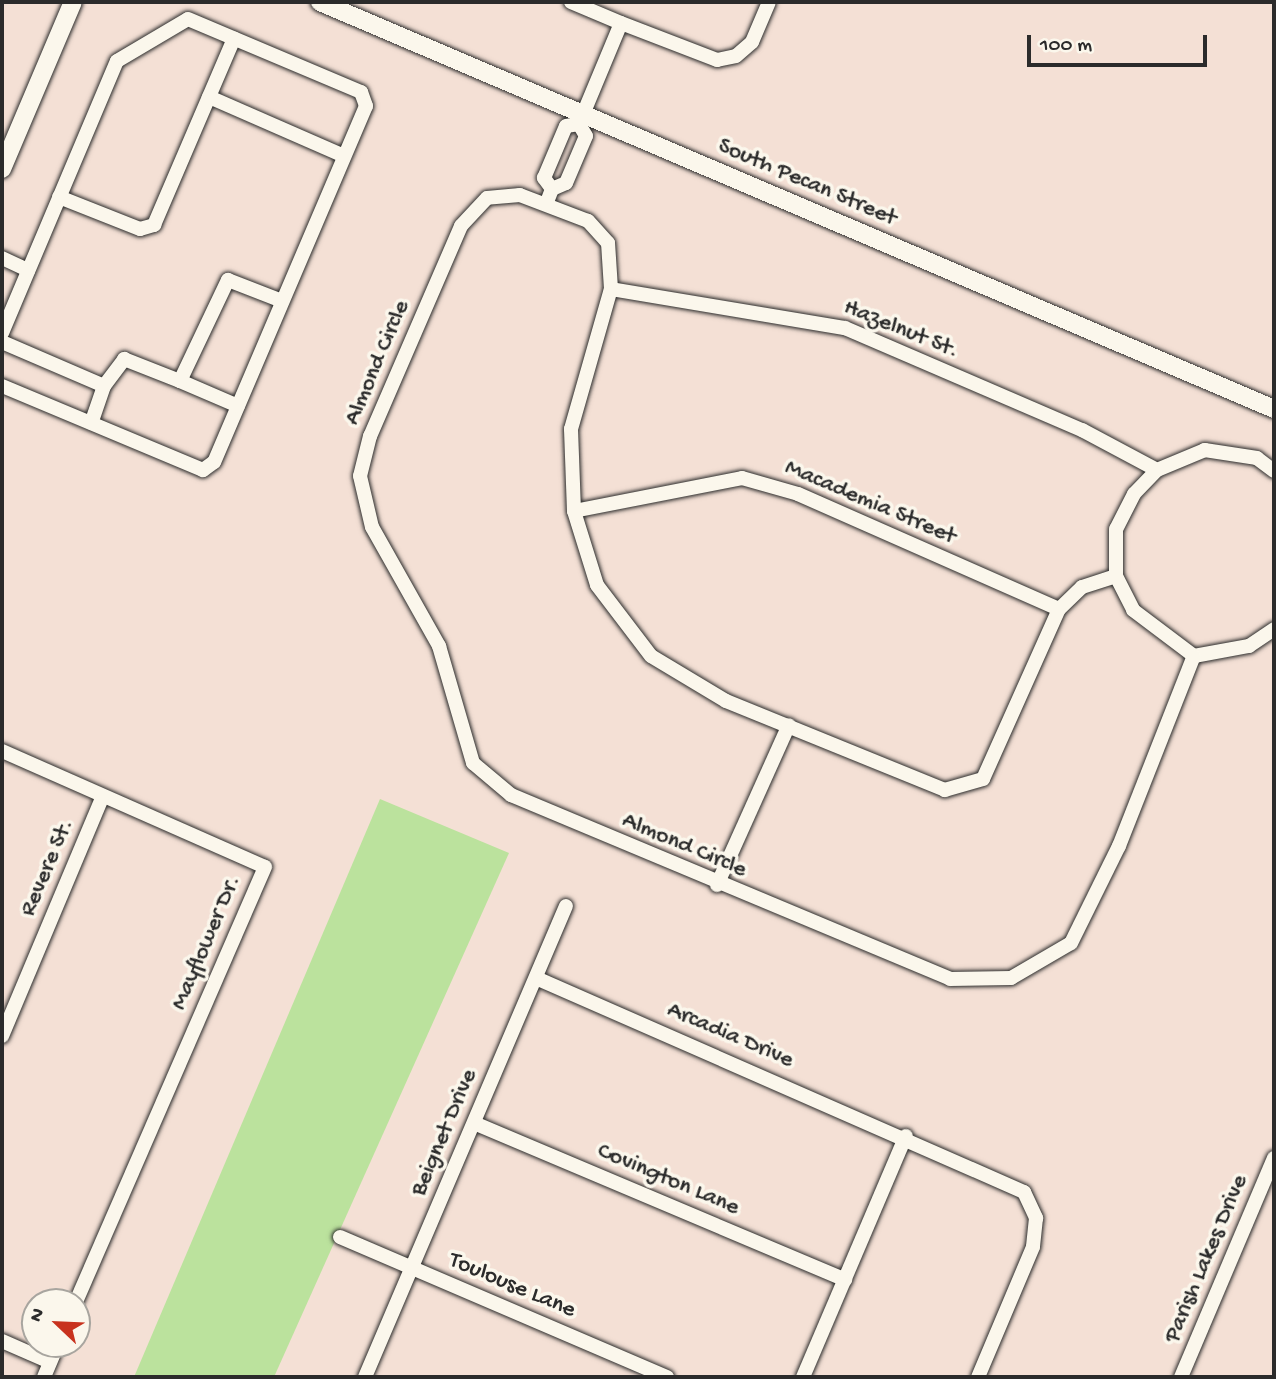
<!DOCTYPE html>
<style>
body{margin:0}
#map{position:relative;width:1276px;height:1379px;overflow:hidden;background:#f4e0d5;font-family:"Gochi Hand",sans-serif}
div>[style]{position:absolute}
.green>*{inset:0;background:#bbe29d}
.roads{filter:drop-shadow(0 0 2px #2b2b2b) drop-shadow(0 0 2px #2b2b2b)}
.minor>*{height:14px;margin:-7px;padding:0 7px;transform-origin:7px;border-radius:7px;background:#fbf7ec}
.tertiary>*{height:18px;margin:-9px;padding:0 9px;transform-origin:9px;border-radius:9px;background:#fbf7ec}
span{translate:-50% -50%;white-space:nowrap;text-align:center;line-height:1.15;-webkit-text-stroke:7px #fbf7ec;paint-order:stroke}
.street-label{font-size:24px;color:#2b2b2b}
.frame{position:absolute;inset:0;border:4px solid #2b2b2b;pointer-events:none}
.north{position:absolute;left:21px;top:1288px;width:70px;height:70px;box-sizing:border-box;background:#fbf7ec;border:2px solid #a8a59f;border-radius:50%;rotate:293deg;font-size:19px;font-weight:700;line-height:28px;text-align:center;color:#2b2b2b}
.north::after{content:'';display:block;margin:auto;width:24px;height:32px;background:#c8321e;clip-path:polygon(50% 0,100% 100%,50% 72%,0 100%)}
.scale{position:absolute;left:1027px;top:35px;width:180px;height:32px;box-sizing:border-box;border:4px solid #2b2b2b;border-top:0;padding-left:9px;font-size:21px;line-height:24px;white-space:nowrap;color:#2b2b2b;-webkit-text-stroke:5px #fbf7ec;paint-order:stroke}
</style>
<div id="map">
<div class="green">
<div style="clip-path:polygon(380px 799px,509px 853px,274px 1377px,134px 1377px)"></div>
</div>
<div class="roads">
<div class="minor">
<div style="left:571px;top:2px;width:54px;rotate:22.8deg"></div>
<div style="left:209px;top:97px;width:147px;rotate:23.6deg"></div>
<div style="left:579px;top:124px;width:109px;rotate:-67.4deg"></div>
<div style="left:621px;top:23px;width:103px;rotate:21.1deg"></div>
<div style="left:717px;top:60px;width:19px;rotate:-12deg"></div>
<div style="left:736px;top:56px;width:21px;rotate:-41deg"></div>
<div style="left:752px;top:42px;width:43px;rotate:-67deg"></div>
<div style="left:552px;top:189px;width:14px;rotate:-126deg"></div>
<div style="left:544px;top:178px;width:56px;rotate:-67.1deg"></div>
<div style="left:566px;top:126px;width:13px;rotate:-9deg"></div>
<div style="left:59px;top:197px;width:87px;rotate:21.6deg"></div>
<div style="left:140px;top:229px;width:15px;rotate:-16deg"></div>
<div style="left:154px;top:225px;width:203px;rotate:-66.8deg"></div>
<div style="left:547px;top:202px;width:14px;rotate:-69deg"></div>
<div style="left:552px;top:189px;width:15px;rotate:-23deg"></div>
<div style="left:566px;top:183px;width:51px;rotate:-66.9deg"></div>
<div style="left:586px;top:136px;width:14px;rotate:-120deg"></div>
<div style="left:2px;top:258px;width:29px;rotate:25deg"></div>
<div style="left:611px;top:289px;width:237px;rotate:9.5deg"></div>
<div style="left:845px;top:328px;width:258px;rotate:23.3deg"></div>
<div style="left:1082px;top:430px;width:85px;rotate:28.1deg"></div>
<div style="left:2px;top:333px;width:295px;rotate:-67.1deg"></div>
<div style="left:117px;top:61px;width:82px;rotate:-30.6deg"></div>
<div style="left:188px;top:19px;width:188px;rotate:22.9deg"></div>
<div style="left:361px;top:92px;width:15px;rotate:70deg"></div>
<div style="left:366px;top:106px;width:387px;rotate:113.1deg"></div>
<div style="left:214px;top:462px;width:14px;rotate:144deg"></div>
<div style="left:203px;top:470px;width:218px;rotate:-157.3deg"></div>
<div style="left:2px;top:342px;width:111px;rotate:23.3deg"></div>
<div style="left:104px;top:386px;width:39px;rotate:109deg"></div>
<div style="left:180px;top:381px;width:63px;rotate:23.3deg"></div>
<div style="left:104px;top:386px;width:34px;rotate:-53deg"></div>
<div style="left:124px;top:359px;width:60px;rotate:21.4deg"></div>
<div style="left:180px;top:381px;width:112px;rotate:-64.6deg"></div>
<div style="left:228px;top:280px;width:58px;rotate:21.3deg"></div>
<div style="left:1274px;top:471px;width:21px;rotate:-143deg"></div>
<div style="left:1257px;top:458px;width:53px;rotate:-171.3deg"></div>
<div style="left:1205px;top:450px;width:52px;rotate:157.4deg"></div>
<div style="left:1157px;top:470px;width:33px;rotate:134deg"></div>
<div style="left:1134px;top:494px;width:39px;rotate:117deg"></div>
<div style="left:1116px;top:529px;width:47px;rotate:90deg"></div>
<div style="left:1116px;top:576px;width:38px;rotate:63deg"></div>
<div style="left:1133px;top:610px;width:76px;rotate:37deg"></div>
<div style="left:1194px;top:656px;width:56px;rotate:-10.3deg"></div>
<div style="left:1249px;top:646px;width:30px;rotate:-34deg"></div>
<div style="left:574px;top:511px;width:171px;rotate:-11.1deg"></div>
<div style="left:742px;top:478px;width:58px;rotate:15.9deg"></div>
<div style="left:798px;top:494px;width:285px;rotate:23.8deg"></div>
<div style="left:1116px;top:576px;width:36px;rotate:162deg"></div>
<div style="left:1082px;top:587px;width:32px;rotate:136deg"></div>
<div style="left:1059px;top:609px;width:186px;rotate:114.1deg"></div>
<div style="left:983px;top:779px;width:40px;rotate:164deg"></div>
<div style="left:945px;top:790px;width:236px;rotate:-157.9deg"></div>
<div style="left:726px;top:701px;width:87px;rotate:-149deg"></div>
<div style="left:651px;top:656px;width:89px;rotate:-127.3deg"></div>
<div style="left:597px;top:585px;width:77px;rotate:-107.3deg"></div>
<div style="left:574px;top:511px;width:82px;rotate:-92.1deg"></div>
<div style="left:571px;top:429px;width:146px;rotate:-74.1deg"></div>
<div style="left:611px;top:289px;width:46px;rotate:-93.7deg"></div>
<div style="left:608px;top:243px;width:30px;rotate:-132deg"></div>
<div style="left:588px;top:221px;width:73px;rotate:-159.1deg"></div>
<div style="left:520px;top:195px;width:33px;rotate:175deg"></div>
<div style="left:487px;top:198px;width:38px;rotate:133deg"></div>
<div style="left:461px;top:226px;width:229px;rotate:113.4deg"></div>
<div style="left:370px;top:436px;width:41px;rotate:104deg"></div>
<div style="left:360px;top:476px;width:52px;rotate:76.8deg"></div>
<div style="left:372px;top:527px;width:137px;rotate:60.6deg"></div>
<div style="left:439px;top:646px;width:122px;rotate:73.8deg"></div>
<div style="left:473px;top:763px;width:50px;rotate:40.1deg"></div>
<div style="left:511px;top:795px;width:476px;rotate:22.7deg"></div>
<div style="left:950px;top:979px;width:61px;rotate:-0.9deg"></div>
<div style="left:1011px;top:978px;width:69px;rotate:-30.3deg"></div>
<div style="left:1071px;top:943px;width:108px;rotate:-63.7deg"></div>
<div style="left:1119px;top:846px;width:204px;rotate:-68.5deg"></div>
<div style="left:2px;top:751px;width:287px;rotate:23.8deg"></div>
<div style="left:265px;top:867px;width:474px;rotate:113.5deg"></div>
<div style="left:717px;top:885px;width:175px;rotate:-65.8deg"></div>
<div style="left:536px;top:978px;width:533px;rotate:23.68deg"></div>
<div style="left:1024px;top:1192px;width:29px;rotate:65deg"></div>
<div style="left:1036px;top:1218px;width:29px;rotate:96deg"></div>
<div style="left:1033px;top:1247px;width:141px;rotate:112.9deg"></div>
<div style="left:2px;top:1036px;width:260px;rotate:-67.2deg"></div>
<div style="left:474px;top:1123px;width:403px;rotate:22.9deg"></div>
<div style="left:340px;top:1237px;width:356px;rotate:23.2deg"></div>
<div style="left:2px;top:1341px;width:52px;rotate:23.6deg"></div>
<div style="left:44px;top:1377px;width:36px;rotate:-67deg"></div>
<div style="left:365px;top:1377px;width:512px;rotate:-66.89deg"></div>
<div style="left:803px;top:1377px;width:262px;rotate:-66.9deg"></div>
<div style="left:1181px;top:1377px;width:238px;rotate:-67deg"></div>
</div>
<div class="tertiary">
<div style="left:320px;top:2px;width:1037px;rotate:23.1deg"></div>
<div style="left:2px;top:169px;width:181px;rotate:-67deg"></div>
</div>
</div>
<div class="street-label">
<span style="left:807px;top:183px;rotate:23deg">South Pecan Street</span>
<span style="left:901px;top:330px;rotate:22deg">Hazelnut St.</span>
<span style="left:378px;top:363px;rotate:-67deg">Almond Circle</span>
<span style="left:870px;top:503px;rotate:23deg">Macademia Street</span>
<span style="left:684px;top:846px;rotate:23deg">Almond Circle</span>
<span style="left:48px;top:868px;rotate:-67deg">Revere St.</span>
<span style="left:207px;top:943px;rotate:-67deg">Mayflower Dr.</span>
<span style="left:730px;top:1036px;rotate:23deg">Arcadia Drive</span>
<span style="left:445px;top:1133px;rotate:-67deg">Beignet Drive</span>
<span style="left:668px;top:1180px;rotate:23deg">Covington Lane</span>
<span style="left:1207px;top:1259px;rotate:-67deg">Parish Lakes Drive</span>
<span style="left:512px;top:1286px;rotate:23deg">Toulouse Lane</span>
</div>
<div class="frame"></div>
<div class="north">N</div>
<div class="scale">100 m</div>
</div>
